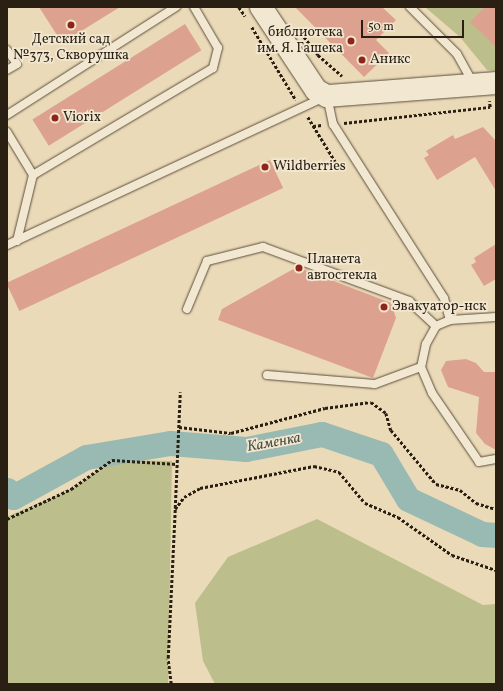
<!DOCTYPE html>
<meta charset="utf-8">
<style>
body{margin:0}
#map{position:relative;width:503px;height:691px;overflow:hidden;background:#ebdab8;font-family:Vollkorn,serif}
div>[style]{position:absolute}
.green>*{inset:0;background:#bcbe8b}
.river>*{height:25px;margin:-12.5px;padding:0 12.5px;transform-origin:12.5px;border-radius:12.5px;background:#98bab2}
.building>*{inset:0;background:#dda28f;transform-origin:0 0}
.path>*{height:2.5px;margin-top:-1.25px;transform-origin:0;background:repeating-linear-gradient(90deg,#291f13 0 3px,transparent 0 5px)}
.roads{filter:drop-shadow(0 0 1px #5a4e3c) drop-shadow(0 0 1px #5a4e3c)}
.lane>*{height:8px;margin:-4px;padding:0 4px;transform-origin:4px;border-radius:4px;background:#f2e7d1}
.secondary>*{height:22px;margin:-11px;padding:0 11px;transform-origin:11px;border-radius:11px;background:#f2e7d1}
.dots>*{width:11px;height:11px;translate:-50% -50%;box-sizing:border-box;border:2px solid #f2e7d1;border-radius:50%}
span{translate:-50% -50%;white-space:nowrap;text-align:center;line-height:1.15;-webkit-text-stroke:3.5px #f2e7d1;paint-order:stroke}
.poi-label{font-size:14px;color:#291f13}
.right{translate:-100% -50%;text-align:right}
.left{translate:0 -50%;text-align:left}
.water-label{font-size:15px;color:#4a4e43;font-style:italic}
.frame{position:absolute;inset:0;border:8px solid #291f13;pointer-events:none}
.scale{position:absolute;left:361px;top:20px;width:103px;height:18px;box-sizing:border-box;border:2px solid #291f13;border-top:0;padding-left:5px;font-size:12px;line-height:14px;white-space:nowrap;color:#291f13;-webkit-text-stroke:3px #f2e7d1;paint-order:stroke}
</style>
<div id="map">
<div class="green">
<div style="clip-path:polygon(425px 7px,496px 7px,496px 71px,487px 70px,460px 37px)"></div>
<div style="clip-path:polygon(112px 460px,172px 461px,168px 684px,7px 684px,7px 514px,9px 516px,71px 489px)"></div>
<div style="clip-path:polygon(317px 519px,483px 605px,496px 604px,496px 684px,215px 684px,203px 661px,195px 603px,228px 557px)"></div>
</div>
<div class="river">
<div style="left:7px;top:490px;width:9px;rotate:49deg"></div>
<div style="left:13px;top:497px;width:83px;rotate:-28.7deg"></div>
<div style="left:86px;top:457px;width:85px;rotate:-9.5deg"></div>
<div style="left:170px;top:443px;width:76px;rotate:4.5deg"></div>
<div style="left:246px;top:449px;width:77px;rotate:-11.2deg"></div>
<div style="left:322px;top:434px;width:62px;rotate:18.7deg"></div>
<div style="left:381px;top:454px;width:52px;rotate:59deg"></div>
<div style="left:408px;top:499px;width:82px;rotate:25.3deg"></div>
<div style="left:482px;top:534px;width:14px;rotate:4deg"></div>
</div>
<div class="building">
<div style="clip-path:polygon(39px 7px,120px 7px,62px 43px)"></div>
<div style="clip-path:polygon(295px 7px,382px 7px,396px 20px,376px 40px,389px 53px,364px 77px)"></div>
<div style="clip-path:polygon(485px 7px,496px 7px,496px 47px,470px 22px)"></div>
<div style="left:185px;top:24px;width:31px;height:180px;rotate:58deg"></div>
<div style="clip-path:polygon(483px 127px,496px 141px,496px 191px,475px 157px,437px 180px,424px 158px,429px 155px,426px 151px,453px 135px,455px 139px)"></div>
<div style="left:270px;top:160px;width:31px;height:291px;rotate:65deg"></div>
<div style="clip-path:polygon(496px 244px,496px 279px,484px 286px,471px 265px,476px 262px,474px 258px)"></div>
<div style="clip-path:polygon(297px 267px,391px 303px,396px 318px,373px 378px,218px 320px,222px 309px)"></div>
<div style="clip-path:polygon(466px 359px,476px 363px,484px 372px,496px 372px,496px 450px,485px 444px,476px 433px,479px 397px,448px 387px,441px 370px,446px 361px)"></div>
</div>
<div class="path">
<div style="left:239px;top:7px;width:11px;rotate:56deg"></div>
<div style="left:252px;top:27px;width:85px;rotate:58.9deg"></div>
<div style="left:298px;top:29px;width:33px;rotate:52deg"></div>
<div style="left:318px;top:55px;width:32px;rotate:41deg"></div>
<div style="left:308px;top:117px;width:57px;rotate:58.5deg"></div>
<div style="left:344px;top:123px;width:147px;rotate:-6.3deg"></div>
<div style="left:490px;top:107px;width:6px;rotate:-99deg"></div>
<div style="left:313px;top:126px;width:9px;rotate:-6deg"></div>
<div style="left:179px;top:427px;width:52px;rotate:6.6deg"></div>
<div style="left:231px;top:433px;width:97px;rotate:-14.9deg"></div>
<div style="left:325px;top:408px;width:46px;rotate:-7.4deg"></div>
<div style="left:371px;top:402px;width:19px;rotate:36deg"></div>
<div style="left:386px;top:413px;width:18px;rotate:74deg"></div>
<div style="left:391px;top:430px;width:70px;rotate:50.2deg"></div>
<div style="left:436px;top:484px;width:25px;rotate:14deg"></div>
<div style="left:460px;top:490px;width:21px;rotate:39deg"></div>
<div style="left:476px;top:503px;width:21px;rotate:17deg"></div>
<div style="left:175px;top:508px;width:116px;rotate:-87.5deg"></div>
<div style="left:7px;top:519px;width:71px;rotate:-25.1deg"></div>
<div style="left:71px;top:489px;width:50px;rotate:-35.3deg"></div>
<div style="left:112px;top:460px;width:65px;rotate:3.5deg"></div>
<div style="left:171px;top:684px;width:26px;rotate:-97deg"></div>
<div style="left:168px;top:658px;width:149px;rotate:-87.3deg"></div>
<div style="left:175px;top:509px;width:15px;rotate:-53deg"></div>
<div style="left:184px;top:497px;width:18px;rotate:-29deg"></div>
<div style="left:200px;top:488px;width:116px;rotate:-10.9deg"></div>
<div style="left:314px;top:466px;width:26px;rotate:13deg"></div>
<div style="left:339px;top:472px;width:40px;rotate:50deg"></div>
<div style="left:365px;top:503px;width:36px;rotate:23deg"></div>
<div style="left:398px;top:517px;width:66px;rotate:35.1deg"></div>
<div style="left:452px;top:555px;width:46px;rotate:18.8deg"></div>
</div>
<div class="roads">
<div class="lane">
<div style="left:410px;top:7px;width:66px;rotate:45deg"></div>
<div style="left:457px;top:54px;width:33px;rotate:61deg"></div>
<div style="left:7px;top:50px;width:17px;rotate:54deg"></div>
<div style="left:17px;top:64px;width:12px;rotate:149deg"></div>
<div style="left:7px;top:115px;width:201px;rotate:-32.6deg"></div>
<div style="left:7px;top:132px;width:50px;rotate:58.8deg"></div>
<div style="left:33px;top:175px;width:209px;rotate:-30.7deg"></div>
<div style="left:213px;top:68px;width:21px;rotate:-76deg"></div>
<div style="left:218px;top:48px;width:48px;rotate:-120.3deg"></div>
<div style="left:17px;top:241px;width:68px;rotate:-76.4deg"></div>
<div style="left:7px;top:245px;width:353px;rotate:-25deg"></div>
<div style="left:327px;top:96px;width:29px;rotate:78deg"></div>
<div style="left:333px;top:124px;width:206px;rotate:57.5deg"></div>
<div style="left:444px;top:298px;width:23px;rotate:75deg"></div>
<div style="left:187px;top:309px;width:52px;rotate:-67.4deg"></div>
<div style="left:207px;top:261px;width:58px;rotate:-14deg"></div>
<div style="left:263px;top:247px;width:156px;rotate:20.3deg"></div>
<div style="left:409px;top:301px;width:37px;rotate:43deg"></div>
<div style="left:496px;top:317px;width:46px;rotate:176.3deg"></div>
<div style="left:450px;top:320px;width:15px;rotate:157deg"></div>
<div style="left:436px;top:326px;width:21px;rotate:119deg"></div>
<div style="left:426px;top:344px;width:24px;rotate:102deg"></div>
<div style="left:421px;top:367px;width:28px;rotate:67deg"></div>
<div style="left:432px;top:393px;width:83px;rotate:55.7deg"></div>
<div style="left:479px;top:462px;width:17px;rotate:-10deg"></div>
<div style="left:267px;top:375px;width:108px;rotate:4.8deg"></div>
<div style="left:375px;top:384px;width:49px;rotate:-20.3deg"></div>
</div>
<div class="secondary">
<div style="left:261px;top:7px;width:100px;rotate:56.5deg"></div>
<div style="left:316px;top:90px;width:13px;rotate:29deg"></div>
<div style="left:327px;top:96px;width:169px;rotate:-4.4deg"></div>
</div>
</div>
<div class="dots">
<div style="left:71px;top:25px;background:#8f2418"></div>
<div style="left:351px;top:41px;background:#8f2418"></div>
<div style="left:362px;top:60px;background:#8f2418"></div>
<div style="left:55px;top:118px;background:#8f2418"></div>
<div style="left:265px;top:167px;background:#8f2418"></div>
<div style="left:299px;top:268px;background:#8f2418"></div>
<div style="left:384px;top:307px;background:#8f2418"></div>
</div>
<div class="poi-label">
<span class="right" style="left:343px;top:41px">библиотека<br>им. Я. Гашека</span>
<span style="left:71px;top:48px">Детский сад<br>№373, Скворушка</span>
<span class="left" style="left:370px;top:60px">Аникс</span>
<span class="left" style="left:63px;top:118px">Viorix</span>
<span class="left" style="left:273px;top:167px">Wildberries</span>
<span class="left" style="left:307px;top:268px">Планета<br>автостекла</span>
<span class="left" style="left:392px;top:307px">Эвакуатор-нск</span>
</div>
<div class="water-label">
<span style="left:274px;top:443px;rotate:-10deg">Каменка</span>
</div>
<div class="frame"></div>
<div class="scale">50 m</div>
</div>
